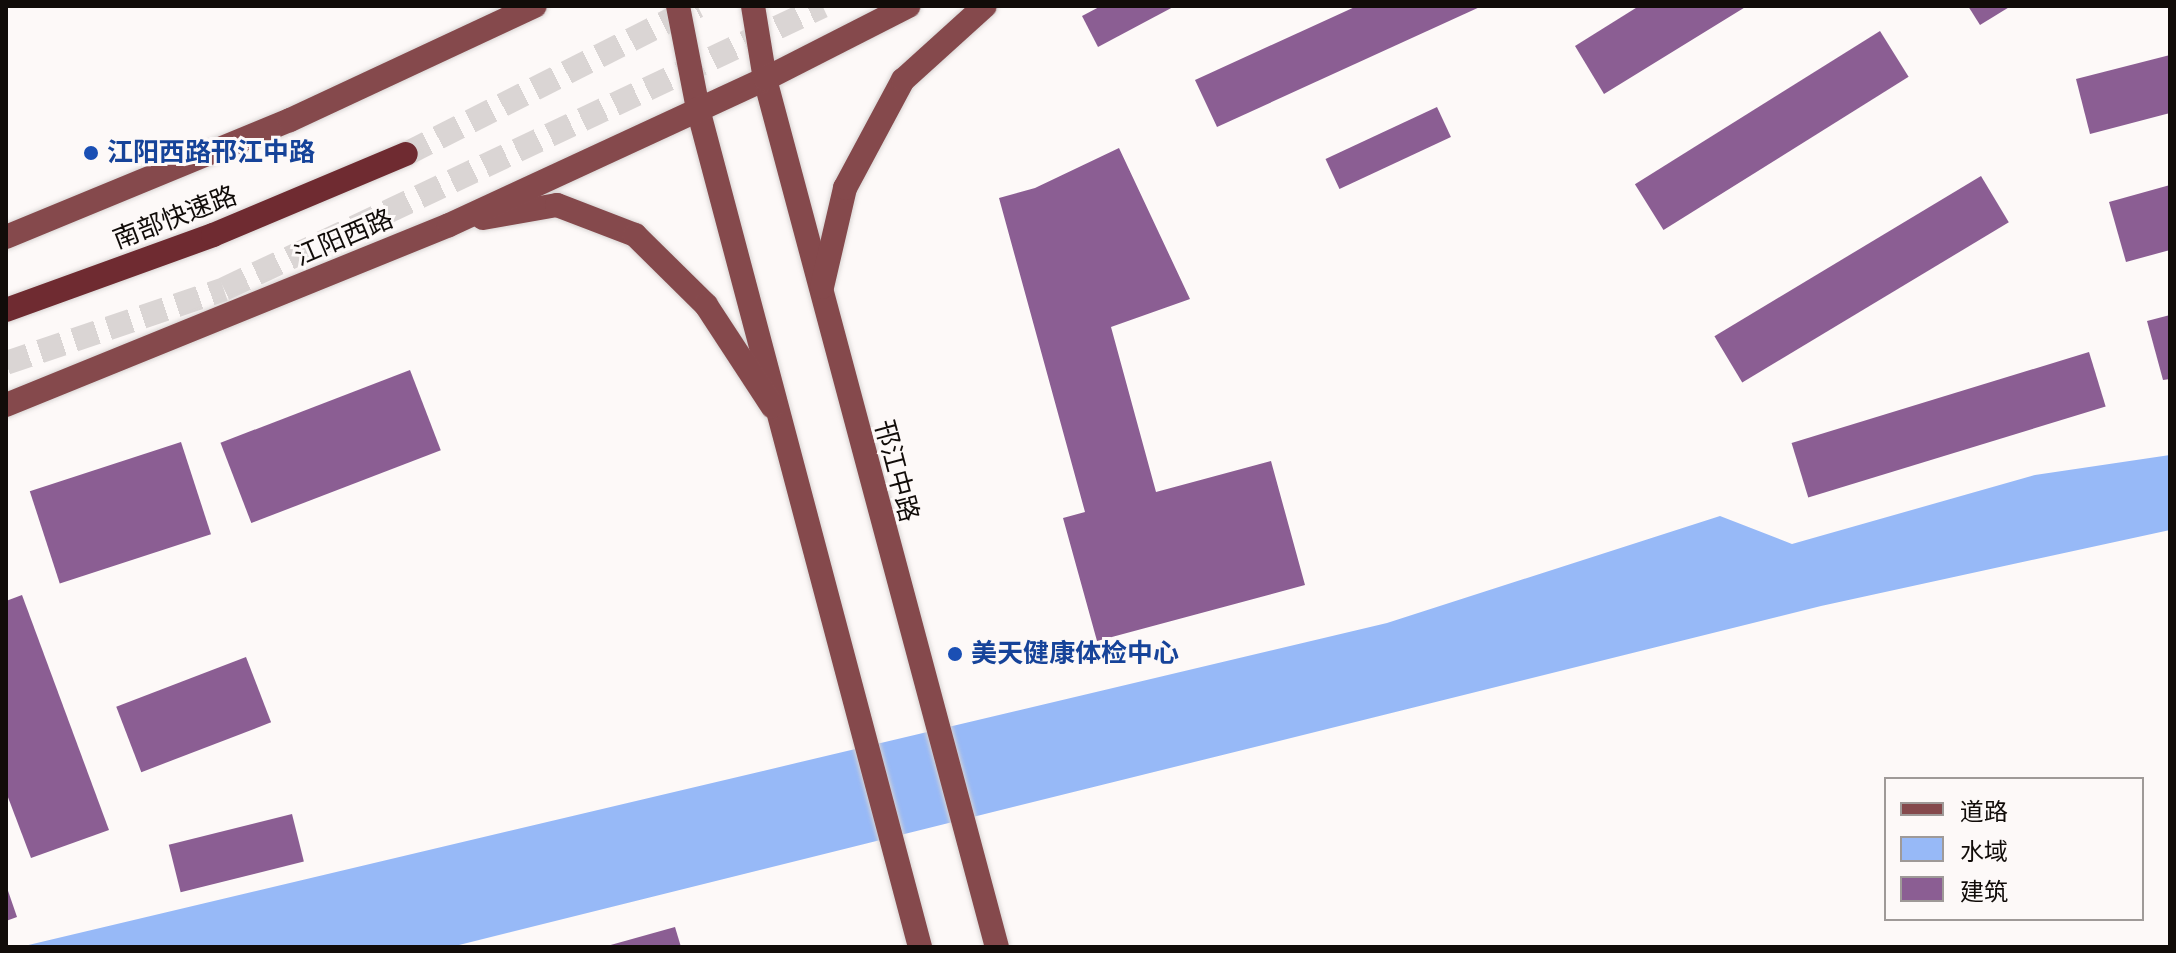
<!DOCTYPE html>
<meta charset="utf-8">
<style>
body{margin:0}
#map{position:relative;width:2176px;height:953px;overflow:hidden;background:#fdf9f8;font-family:Karla,"Noto Sans SC",sans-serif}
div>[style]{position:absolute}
.water>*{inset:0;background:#97b9f7}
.building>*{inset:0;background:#8b5e93;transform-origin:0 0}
.highway-tunnel>*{height:24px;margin-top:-12px;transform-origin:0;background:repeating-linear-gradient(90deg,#dad5d4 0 24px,transparent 0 36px)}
.roads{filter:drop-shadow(0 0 2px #d7d3d2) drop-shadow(0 0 2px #d7d3d2)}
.major>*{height:24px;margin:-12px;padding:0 12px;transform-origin:12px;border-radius:12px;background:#85494c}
.highway>*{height:24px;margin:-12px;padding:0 12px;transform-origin:12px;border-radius:12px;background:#6f2b31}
.dots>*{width:22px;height:22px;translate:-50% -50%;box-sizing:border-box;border:4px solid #fdf9f8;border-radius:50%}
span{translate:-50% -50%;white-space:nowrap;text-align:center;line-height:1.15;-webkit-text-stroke:6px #fdf9f8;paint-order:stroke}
.transit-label{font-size:26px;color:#164399;font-weight:700}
.left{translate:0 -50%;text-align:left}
.street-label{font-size:26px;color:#110c09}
.frame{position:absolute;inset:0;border:8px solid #110c09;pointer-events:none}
.legend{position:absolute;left:1884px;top:777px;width:260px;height:144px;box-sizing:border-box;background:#fdf9f8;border:2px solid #9f9a98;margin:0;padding:10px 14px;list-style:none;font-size:24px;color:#110c09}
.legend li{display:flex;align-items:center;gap:16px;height:40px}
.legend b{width:40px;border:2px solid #9f9a98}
</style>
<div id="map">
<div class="water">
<div style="clip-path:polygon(2170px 455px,2170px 530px,1821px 606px,451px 947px,20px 947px,1387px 623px,1720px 516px,1792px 544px,2035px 475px)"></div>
</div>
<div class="building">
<div style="clip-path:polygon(1101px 6px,1175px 6px,1098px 47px,1082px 16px)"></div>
<div style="clip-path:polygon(1357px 6px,1482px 6px,1217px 127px,1195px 80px)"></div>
<div style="clip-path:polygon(1639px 6px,1747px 6px,1604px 94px,1575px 46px)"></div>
<div style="clip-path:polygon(1968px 6px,2011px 6px,1980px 25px)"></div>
<div style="left:1880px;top:31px;width:54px;height:289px;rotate:58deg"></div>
<div style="clip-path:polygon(2170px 55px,2170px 113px,2090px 134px,2076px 79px)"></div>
<div style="left:1437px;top:107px;width:33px;height:123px;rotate:65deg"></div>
<div style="clip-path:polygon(1119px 148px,1190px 299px,1111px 327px,1156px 492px,1271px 461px,1305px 585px,1097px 641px,1063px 518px,1085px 512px,999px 198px,1035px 188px)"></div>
<div style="left:1981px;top:176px;width:54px;height:311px;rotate:59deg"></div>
<div style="clip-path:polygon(2170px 185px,2170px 250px,2126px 262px,2109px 202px)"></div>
<div style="clip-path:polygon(2170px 315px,2170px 379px,2163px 380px,2147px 321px)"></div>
<div style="left:2089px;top:352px;width:57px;height:311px;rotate:73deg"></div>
<div style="left:410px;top:370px;width:86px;height:203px;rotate:69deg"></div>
<div style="left:181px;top:442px;width:97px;height:159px;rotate:72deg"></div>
<div style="clip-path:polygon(22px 595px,109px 830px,31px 858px,6px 792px,6px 601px)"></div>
<div style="left:246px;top:657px;width:70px;height:139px;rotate:69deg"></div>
<div style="left:292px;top:814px;width:49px;height:127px;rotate:76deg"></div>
<div style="clip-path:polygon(6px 885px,17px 917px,6px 921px)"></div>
<div style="clip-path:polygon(675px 927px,681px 947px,607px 947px,607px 946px)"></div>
</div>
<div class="highway-tunnel">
<div style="left:406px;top:154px;width:327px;rotate:-26.9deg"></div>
<div style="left:6px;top:363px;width:230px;rotate:-18.7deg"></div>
<div style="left:224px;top:289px;width:662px;rotate:-25.29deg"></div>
</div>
<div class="roads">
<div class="major">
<div style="left:678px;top:6px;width:105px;rotate:79deg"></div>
<div style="left:698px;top:109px;width:867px;rotate:75.16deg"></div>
<div style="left:753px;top:6px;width:74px;rotate:80.7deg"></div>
<div style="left:765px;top:79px;width:898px;rotate:75.04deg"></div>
<div style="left:483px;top:218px;width:75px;rotate:-10deg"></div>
<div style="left:557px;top:205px;width:84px;rotate:21deg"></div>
<div style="left:635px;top:235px;width:100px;rotate:44.6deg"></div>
<div style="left:706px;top:305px;width:121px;rotate:56.8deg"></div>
<div style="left:6px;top:237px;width:307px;rotate:-22.4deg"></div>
<div style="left:290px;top:120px;width:270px;rotate:-25deg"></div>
<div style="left:822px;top:287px;width:102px;rotate:-76.9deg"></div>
<div style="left:845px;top:188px;width:123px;rotate:-61.8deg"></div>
<div style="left:903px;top:80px;width:110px;rotate:-42.1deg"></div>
<div style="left:6px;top:405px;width:478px;rotate:-22.1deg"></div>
<div style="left:449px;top:225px;width:348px;rotate:-24.8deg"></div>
<div style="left:765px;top:79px;width:161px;rotate:-27deg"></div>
</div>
<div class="highway">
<div style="left:6px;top:310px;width:220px;rotate:-19.9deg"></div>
<div style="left:213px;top:235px;width:209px;rotate:-22.8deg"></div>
</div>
</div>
<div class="dots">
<div style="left:91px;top:153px;background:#1a4fb4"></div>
<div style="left:955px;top:654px;background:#1a4fb4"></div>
</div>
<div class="transit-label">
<span class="left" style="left:107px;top:153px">江阳西路邗江中路</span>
<span class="left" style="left:971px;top:654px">美天健康体检中心</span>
</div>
<div class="street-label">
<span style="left:175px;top:218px;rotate:-21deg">南部快速路</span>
<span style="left:344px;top:238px;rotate:-23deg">江阳西路</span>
<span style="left:896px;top:471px;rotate:75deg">邗江中路</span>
</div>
<div class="frame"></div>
<ul class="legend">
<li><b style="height:10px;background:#85494c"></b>道路</li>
<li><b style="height:22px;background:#97b9f7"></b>水域</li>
<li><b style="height:22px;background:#8b5e93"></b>建筑</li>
</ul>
</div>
